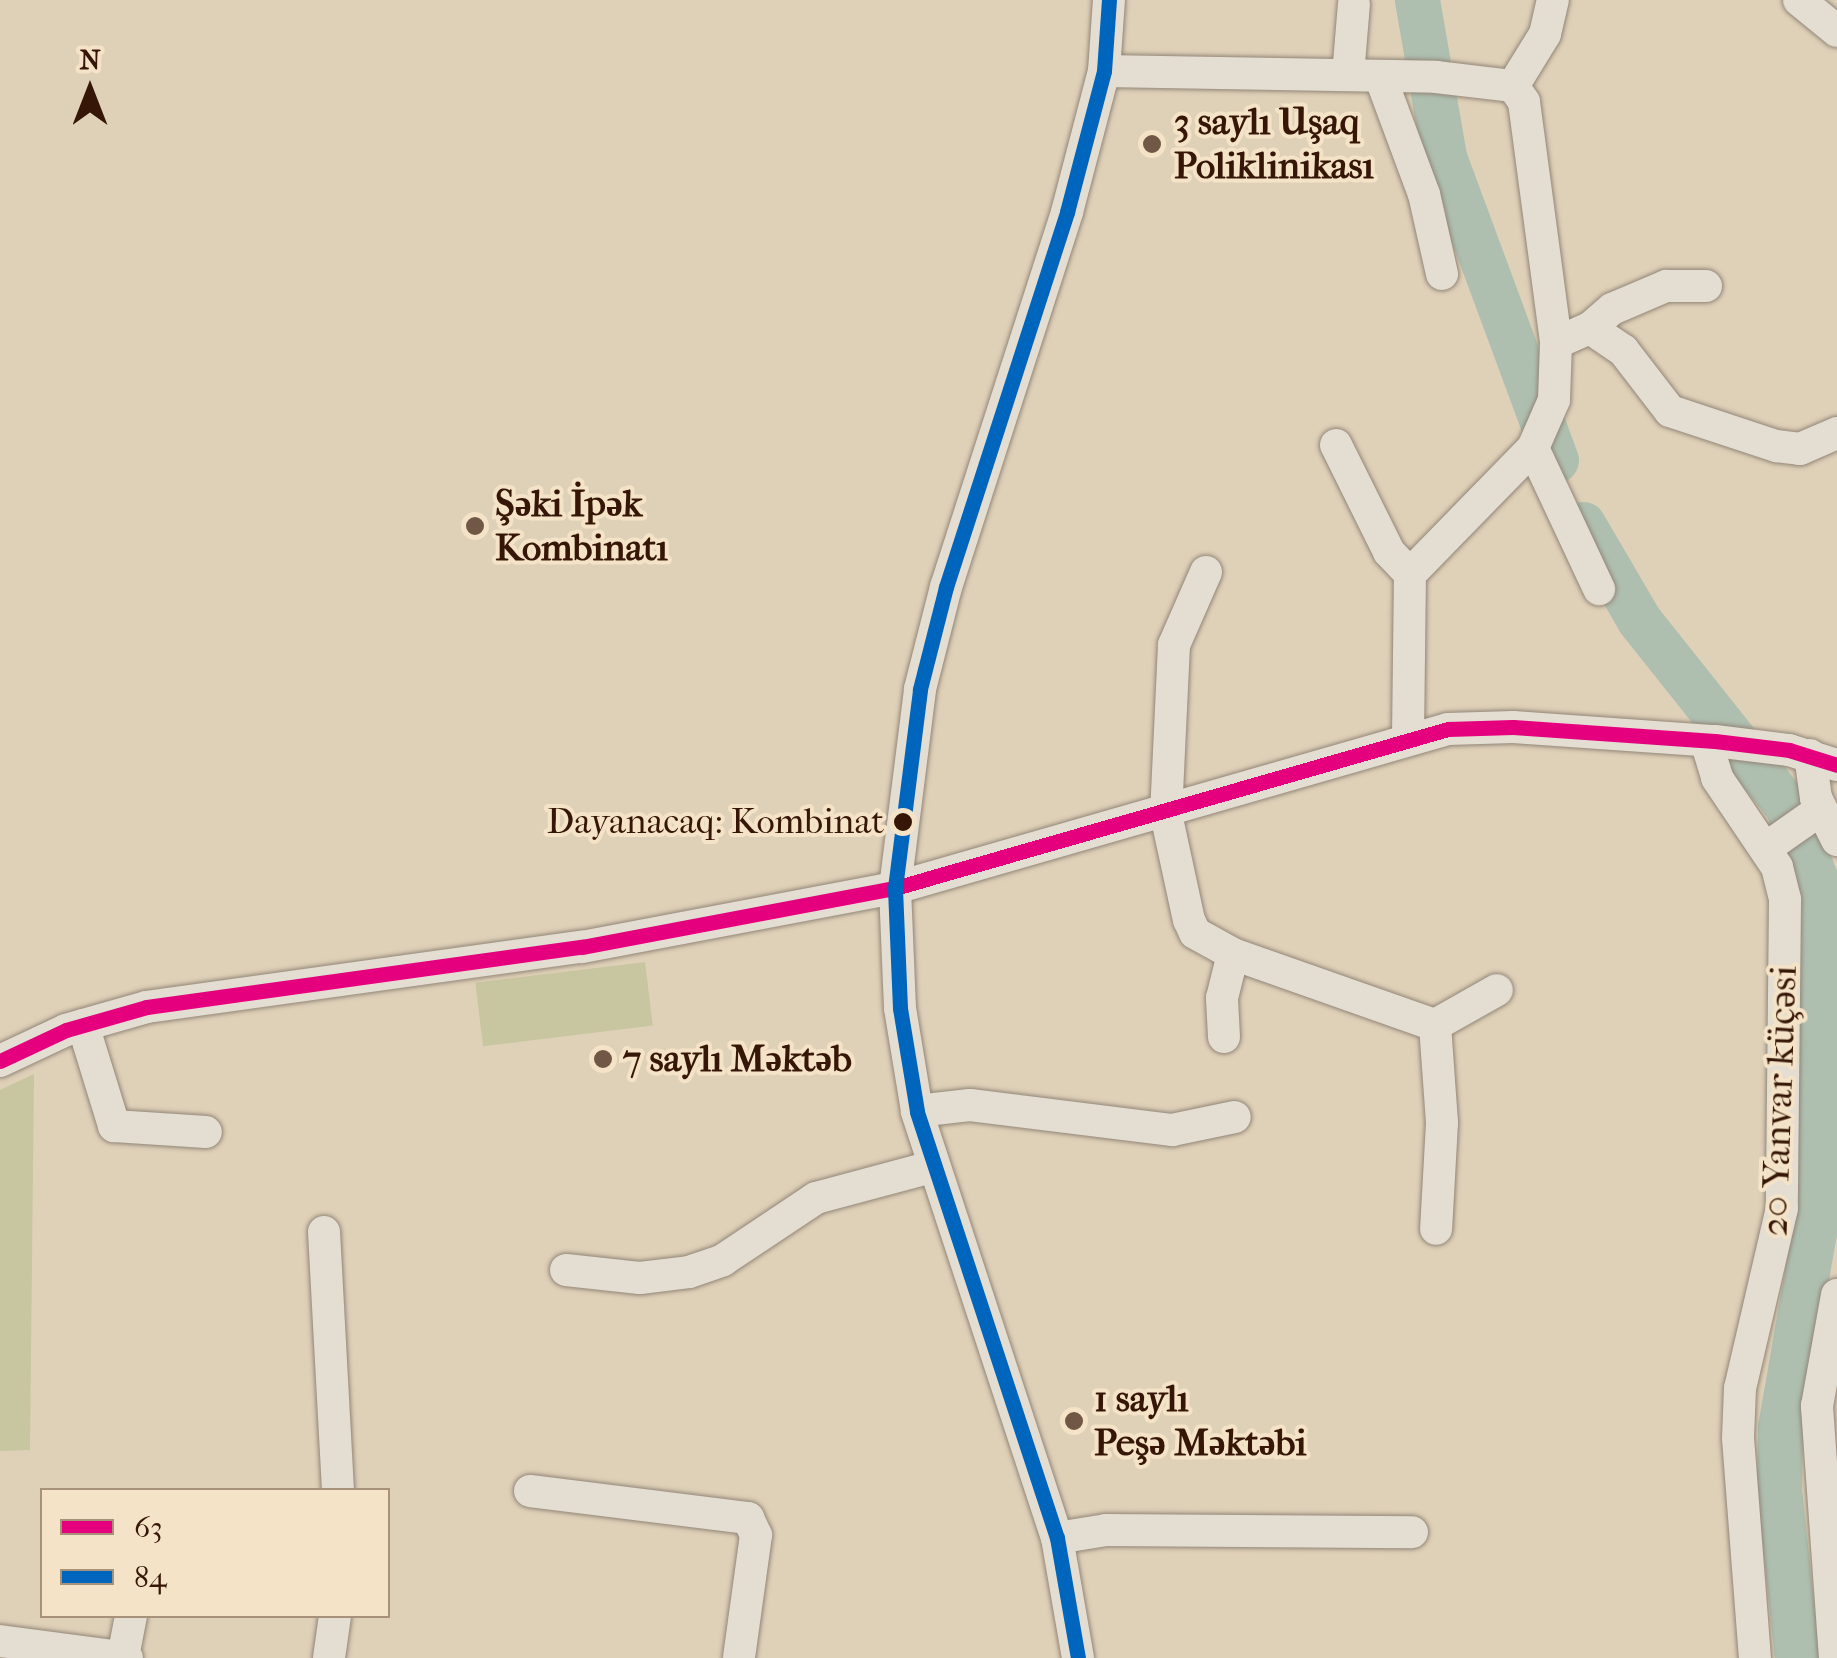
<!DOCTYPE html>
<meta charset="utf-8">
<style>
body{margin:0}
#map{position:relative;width:1837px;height:1658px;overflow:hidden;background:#dfd0b8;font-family:"IM FELL French Canon",serif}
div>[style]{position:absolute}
.green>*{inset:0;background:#c7c6a0;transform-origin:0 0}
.river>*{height:45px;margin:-22.5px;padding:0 22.5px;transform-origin:22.5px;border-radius:22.5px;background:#aebfb0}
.roads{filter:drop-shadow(0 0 2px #928677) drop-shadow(0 0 2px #928677)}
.minor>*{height:32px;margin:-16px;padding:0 16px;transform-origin:16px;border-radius:16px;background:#e4ddd2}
.bus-1>*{height:15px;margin:-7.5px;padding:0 7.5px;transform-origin:7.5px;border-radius:7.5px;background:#e5007d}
.bus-2>*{height:15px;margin:-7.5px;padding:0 7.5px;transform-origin:7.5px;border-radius:7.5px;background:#0065bd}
.dots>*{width:28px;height:28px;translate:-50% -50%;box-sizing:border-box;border:5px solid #f4e3c7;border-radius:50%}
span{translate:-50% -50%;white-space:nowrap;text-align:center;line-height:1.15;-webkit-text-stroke:8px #f4e3c7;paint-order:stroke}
.bus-label{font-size:36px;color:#361607}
.right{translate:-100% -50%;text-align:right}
.poi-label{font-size:38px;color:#361607;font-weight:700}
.left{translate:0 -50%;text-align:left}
.street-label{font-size:38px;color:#361607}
.legend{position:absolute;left:40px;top:1488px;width:350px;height:130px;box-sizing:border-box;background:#f4e3c7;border:2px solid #a8917a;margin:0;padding:12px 18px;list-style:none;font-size:30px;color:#361607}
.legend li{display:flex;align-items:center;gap:20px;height:50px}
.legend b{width:50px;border:2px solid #a8917a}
.north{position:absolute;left:40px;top:40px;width:100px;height:100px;-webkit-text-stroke:8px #f4e3c7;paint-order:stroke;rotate:0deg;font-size:28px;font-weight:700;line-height:40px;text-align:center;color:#361607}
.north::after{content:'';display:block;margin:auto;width:35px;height:45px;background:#361607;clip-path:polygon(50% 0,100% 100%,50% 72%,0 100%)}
</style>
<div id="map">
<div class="green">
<div style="left:645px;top:962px;width:64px;height:171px;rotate:83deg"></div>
<div style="clip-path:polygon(34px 1074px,30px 1450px,0 1451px,0 1090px)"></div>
</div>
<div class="river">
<div style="left:1417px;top:0;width:159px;rotate:80.2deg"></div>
<div style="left:1444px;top:157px;width:323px;rotate:69.7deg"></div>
<div style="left:1583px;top:524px;width:111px;rotate:59.7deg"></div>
<div style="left:1639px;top:620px;width:238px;rotate:51.5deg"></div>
<div style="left:1787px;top:806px;width:101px;rotate:68.5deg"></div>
<div style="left:1824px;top:900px;width:332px;rotate:91.7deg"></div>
<div style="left:1814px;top:1232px;width:198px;rotate:99.9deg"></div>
<div style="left:1780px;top:1427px;width:63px;rotate:90.9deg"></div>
<div style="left:1779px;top:1490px;width:169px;rotate:83.9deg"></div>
</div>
<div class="roads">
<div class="minor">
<div style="left:1799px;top:0;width:49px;rotate:39.2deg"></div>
<div style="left:1104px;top:71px;width:332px;rotate:1deg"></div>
<div style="left:1436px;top:77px;width:78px;rotate:6.7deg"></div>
<div style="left:1513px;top:86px;width:19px;rotate:55deg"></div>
<div style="left:1524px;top:102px;width:243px;rotate:82.4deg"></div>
<div style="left:1348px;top:75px;width:71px;rotate:-85.2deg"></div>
<div style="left:1380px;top:76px;width:126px;rotate:69.6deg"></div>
<div style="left:1424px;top:194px;width:82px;rotate:77.3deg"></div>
<div style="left:1513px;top:86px;width:61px;rotate:-58.4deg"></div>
<div style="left:1545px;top:34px;width:35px;rotate:-77deg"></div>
<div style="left:1590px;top:328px;width:29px;rotate:-41deg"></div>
<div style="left:1612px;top:309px;width:59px;rotate:-23.1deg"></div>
<div style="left:1666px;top:286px;width:40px"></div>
<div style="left:1336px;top:445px;width:119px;rotate:63.6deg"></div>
<div style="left:1389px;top:552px;width:30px;rotate:46deg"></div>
<div style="left:1533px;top:448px;width:156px;rotate:64.9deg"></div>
<div style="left:1206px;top:572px;width:80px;rotate:113.7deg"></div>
<div style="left:1174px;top:645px;width:169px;rotate:92.7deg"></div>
<div style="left:1166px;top:814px;width:108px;rotate:77.8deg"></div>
<div style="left:1189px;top:920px;width:14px;rotate:65deg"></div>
<div style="left:1195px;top:933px;width:43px;rotate:28.9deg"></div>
<div style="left:1233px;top:954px;width:214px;rotate:19.4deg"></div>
<div style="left:1435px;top:1025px;width:98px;rotate:85.9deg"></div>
<div style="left:1442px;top:1123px;width:106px;rotate:93.2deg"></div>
<div style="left:1408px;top:737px;width:163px;rotate:-89.3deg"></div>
<div style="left:1410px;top:574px;width:176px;rotate:-45.7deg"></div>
<div style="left:1533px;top:448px;width:52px;rotate:-66.4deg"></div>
<div style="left:1554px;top:400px;width:57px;rotate:-88deg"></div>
<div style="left:1556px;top:343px;width:37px;rotate:-24deg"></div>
<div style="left:1590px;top:328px;width:40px;rotate:34deg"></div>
<div style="left:1623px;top:350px;width:77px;rotate:52.4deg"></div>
<div style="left:1670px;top:411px;width:112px;rotate:18.3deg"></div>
<div style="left:1776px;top:446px;width:24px;rotate:7deg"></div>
<div style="left:1800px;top:449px;width:40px;rotate:-23.4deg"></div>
<div style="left:1706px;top:741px;width:39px;rotate:73deg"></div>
<div style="left:1717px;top:778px;width:107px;rotate:56deg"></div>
<div style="left:1777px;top:867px;width:34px;rotate:76deg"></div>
<div style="left:1785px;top:900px;width:308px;rotate:90.6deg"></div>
<div style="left:1782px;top:1208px;width:185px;rotate:103.1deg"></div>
<div style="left:1740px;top:1388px;width:50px;rotate:92.3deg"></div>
<div style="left:1738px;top:1438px;width:221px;rotate:85.6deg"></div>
<div style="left:1810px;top:755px;width:43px;rotate:82.1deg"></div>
<div style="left:1816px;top:798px;width:47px;rotate:63.4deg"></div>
<div style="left:1766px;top:848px;width:66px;rotate:-35.1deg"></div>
<div style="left:83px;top:1025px;width:106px;rotate:72.9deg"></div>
<div style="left:114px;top:1126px;width:92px;rotate:3.7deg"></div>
<div style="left:1435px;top:1025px;width:71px;rotate:-29.4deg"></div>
<div style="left:1224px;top:1037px;width:39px;rotate:-93deg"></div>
<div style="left:1222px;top:998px;width:45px;rotate:-76deg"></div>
<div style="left:0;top:1061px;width:73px;rotate:-25.2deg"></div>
<div style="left:66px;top:1030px;width:84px;rotate:-15.9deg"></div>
<div style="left:147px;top:1007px;width:439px;rotate:-7.9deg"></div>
<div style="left:582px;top:947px;width:319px;rotate:-10.7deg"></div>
<div style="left:895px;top:888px;width:575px;rotate:-16.04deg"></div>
<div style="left:1448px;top:729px;width:65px;rotate:-1.8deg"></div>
<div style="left:1513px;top:727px;width:202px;rotate:4deg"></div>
<div style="left:1715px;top:741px;width:75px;rotate:6.9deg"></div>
<div style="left:1789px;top:750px;width:50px;rotate:17.4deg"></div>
<div style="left:917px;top:1111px;width:53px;rotate:-6.5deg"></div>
<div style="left:970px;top:1105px;width:204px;rotate:7.1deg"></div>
<div style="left:1172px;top:1130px;width:64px;rotate:-11.7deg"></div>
<div style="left:324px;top:1232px;width:258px;rotate:86.9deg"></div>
<div style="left:566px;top:1270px;width:74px;rotate:6.2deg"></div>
<div style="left:640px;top:1278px;width:49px;rotate:-7deg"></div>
<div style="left:689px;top:1272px;width:36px;rotate:-19deg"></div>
<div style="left:723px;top:1260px;width:112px;rotate:-33.7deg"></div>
<div style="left:816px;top:1198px;width:120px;rotate:-15deg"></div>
<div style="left:530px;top:1491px;width:220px;rotate:7.1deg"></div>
<div style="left:748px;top:1518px;width:19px;rotate:65deg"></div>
<div style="left:756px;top:1535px;width:124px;rotate:97.9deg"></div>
<div style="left:1057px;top:1538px;width:50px;rotate:-9.3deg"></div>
<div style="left:1106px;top:1530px;width:306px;rotate:0.4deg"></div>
<div style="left:0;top:1641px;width:128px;rotate:7.6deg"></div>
<div style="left:123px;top:1657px;width:42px;rotate:-79deg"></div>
<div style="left:329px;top:1658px;width:42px;rotate:-81.9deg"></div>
<div style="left:1078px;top:1658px;width:122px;rotate:-99.9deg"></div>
<div style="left:1057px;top:1538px;width:449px;rotate:-108.2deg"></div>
<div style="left:917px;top:1111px;width:104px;rotate:-99.4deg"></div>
<div style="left:900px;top:1008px;width:120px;rotate:-92.4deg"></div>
<div style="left:895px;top:888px;width:201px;rotate:-82.8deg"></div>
<div style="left:920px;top:689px;width:105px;rotate:-75.7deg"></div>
<div style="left:946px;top:587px;width:394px;rotate:-72.1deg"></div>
<div style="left:1067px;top:212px;width:146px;rotate:-75.3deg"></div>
<div style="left:1104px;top:71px;width:71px;rotate:-86deg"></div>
<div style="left:1835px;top:1658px;width:253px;rotate:-94.1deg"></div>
<div style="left:1817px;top:1406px;width:113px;rotate:-79.8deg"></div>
</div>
</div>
<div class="bus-1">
<div style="left:0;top:1061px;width:73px;rotate:-25.2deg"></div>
<div style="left:66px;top:1030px;width:84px;rotate:-15.9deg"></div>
<div style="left:147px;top:1007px;width:439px;rotate:-7.9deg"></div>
<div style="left:582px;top:947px;width:319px;rotate:-10.7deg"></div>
<div style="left:895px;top:888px;width:575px;rotate:-16.04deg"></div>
<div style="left:1448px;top:729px;width:65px;rotate:-1.8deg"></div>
<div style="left:1513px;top:727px;width:202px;rotate:4deg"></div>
<div style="left:1715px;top:741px;width:75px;rotate:6.9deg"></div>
<div style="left:1789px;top:750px;width:50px;rotate:17.4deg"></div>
</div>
<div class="bus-2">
<div style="left:1078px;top:1658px;width:122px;rotate:-99.9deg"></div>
<div style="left:1057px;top:1538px;width:449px;rotate:-108.2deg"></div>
<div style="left:917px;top:1111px;width:104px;rotate:-99.4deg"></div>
<div style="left:900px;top:1008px;width:120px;rotate:-92.4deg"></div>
<div style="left:895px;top:888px;width:201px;rotate:-82.8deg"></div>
<div style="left:920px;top:689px;width:105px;rotate:-75.7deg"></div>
<div style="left:946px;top:587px;width:394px;rotate:-72.1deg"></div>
<div style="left:1067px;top:212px;width:146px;rotate:-75.3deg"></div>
<div style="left:1104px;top:71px;width:71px;rotate:-86deg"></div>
</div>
<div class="dots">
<div style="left:1152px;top:144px;background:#715745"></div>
<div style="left:475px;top:526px;background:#715745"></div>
<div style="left:903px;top:822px;background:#361607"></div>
<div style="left:603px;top:1059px;background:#715745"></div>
<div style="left:1074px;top:1421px;background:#715745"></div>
</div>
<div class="bus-label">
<span class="right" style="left:884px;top:822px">Dayanacaq: Kombinat</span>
</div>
<div class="poi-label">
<span class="left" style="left:1174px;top:144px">3 saylı Uşaq<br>Poliklinikası</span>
<span class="left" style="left:495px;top:526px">Şəki İpək<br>Kombinatı</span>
<span class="left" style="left:623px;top:1059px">7 saylı Məktəb</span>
<span class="left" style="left:1094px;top:1421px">1 saylı<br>Peşə Məktəbi</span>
</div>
<div class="street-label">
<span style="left:1779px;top:1101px;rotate:-88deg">20 Yanvar küçəsi</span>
</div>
<ul class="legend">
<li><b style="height:12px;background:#e5007d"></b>63</li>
<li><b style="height:12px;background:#0065bd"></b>84</li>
</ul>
<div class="north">N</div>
</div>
